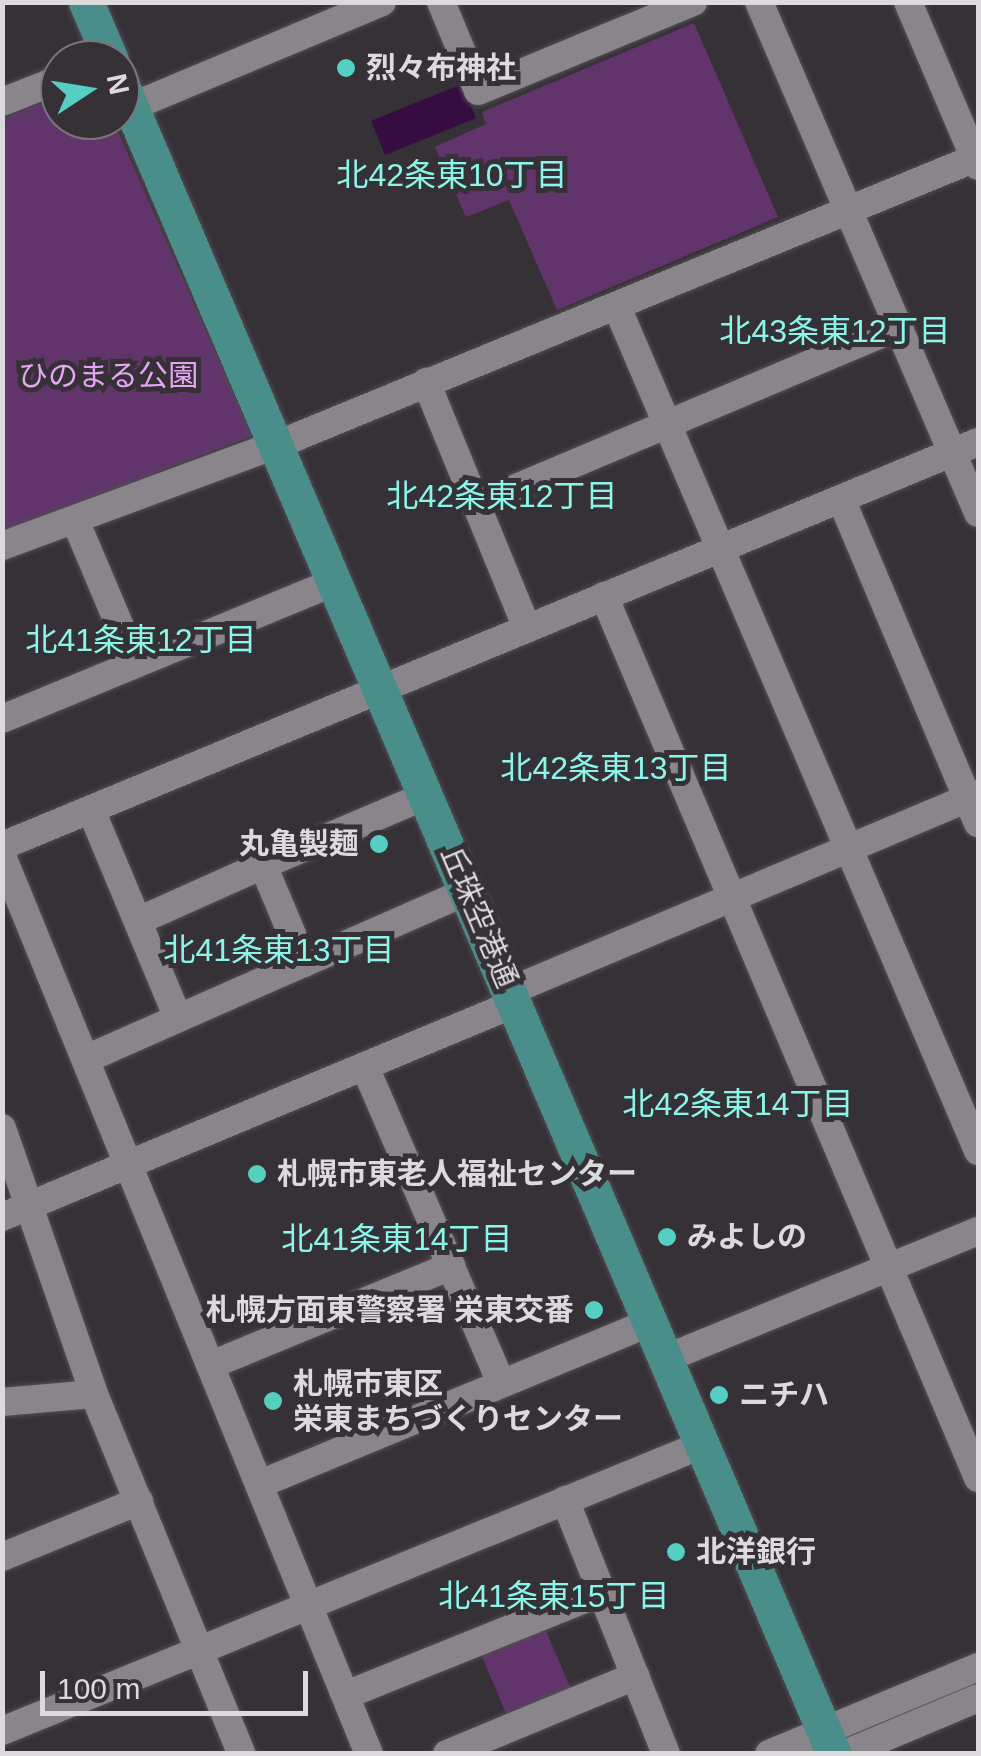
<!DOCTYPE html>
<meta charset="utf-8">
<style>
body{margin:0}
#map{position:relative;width:981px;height:1756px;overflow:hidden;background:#363137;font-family:Helvetica,"Noto Sans JP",sans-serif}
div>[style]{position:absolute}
.green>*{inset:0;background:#61356b;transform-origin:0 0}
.water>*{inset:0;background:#370c41;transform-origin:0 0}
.roads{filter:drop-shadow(0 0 2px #534f54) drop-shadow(0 0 2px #534f54)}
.minor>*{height:28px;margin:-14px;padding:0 14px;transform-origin:14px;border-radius:14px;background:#8a848b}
.major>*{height:35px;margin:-17.5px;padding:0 17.5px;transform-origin:17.5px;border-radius:17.5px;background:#4a8e8b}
.dots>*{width:28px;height:28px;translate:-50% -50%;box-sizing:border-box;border:5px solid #363137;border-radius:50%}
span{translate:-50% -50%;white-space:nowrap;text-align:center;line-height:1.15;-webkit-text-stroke:10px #363137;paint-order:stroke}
.poi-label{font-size:30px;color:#dddade;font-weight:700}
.left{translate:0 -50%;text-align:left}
.right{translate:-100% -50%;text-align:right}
.park-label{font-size:30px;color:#e6a4f5}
.street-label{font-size:30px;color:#dddade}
.neighbourhood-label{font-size:32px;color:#8cf5ea}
.frame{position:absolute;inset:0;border:5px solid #dddade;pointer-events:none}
.north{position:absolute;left:40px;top:40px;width:100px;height:100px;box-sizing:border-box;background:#363137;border:2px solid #79757a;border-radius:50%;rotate:78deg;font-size:28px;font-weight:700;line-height:40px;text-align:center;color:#dddade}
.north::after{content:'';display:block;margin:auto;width:35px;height:45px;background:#57cec2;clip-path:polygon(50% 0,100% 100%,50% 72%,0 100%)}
.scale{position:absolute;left:40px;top:1671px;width:268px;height:45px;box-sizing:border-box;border:5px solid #dddade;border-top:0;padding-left:12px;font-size:30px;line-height:35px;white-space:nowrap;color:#dddade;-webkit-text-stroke:8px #363137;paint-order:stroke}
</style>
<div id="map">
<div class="green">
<div style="clip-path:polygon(694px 23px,778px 217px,557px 310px,509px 200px,466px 217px,435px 147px,486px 124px,482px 112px)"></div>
<div style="clip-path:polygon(60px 95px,60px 120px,113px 120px,252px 436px,3px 531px,3px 119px)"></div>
<div style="left:544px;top:1626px;width:70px;height:69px;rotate:67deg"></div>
</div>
<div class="water">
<div style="left:462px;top:84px;width:37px;height:98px;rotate:68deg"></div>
</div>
<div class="roads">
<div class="minor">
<div style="left:441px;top:2px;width:96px;rotate:67.4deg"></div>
<div style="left:478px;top:91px;width:233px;rotate:-22.5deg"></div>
<div style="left:759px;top:2px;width:556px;rotate:66.8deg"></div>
<div style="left:908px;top:2px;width:178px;rotate:66.9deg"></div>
<div style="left:2px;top:102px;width:62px;rotate:-21.6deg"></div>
<div style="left:131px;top:107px;width:272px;rotate:-22.7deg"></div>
<div style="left:617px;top:307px;width:918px;rotate:66.84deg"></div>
<div style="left:426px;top:382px;width:264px;rotate:67.7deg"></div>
<div style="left:841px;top:499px;width:352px;rotate:67.1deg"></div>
<div style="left:476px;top:505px;width:460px;rotate:-22.9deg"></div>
<div style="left:75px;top:520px;width:154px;rotate:67.1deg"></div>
<div style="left:2px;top:546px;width:314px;rotate:-20.3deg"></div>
<div style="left:296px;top:437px;width:737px;rotate:-22.32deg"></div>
<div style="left:604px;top:596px;width:958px;rotate:67.02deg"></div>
<div style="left:2px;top:719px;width:361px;rotate:-22.4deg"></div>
<div style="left:91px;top:810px;width:225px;rotate:67.3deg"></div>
<div style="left:2px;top:846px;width:1056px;rotate:-22.49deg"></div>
<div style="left:2px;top:856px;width:970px;rotate:67.77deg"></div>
<div style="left:263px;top:865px;width:178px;rotate:-23.1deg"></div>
<div style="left:304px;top:963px;width:179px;rotate:-23.7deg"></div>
<div style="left:510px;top:991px;width:508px;rotate:-22.83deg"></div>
<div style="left:86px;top:1059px;width:238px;rotate:-23.8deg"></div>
<div style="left:304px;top:963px;width:106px;rotate:-112.7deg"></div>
<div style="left:263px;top:865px;width:137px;rotate:155.9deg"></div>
<div style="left:365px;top:1067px;width:344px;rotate:66.7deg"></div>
<div style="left:2px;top:1128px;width:281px;rotate:70.9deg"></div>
<div style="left:2px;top:1217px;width:557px;rotate:-22.6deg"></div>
<div style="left:667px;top:1358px;width:336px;rotate:-22.2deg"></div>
<div style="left:211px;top:1365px;width:260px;rotate:-22.4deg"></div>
<div style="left:2px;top:1402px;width:92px;rotate:-5deg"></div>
<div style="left:94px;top:1394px;width:389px;rotate:67.7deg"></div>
<div style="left:260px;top:1484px;width:423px;rotate:-22.5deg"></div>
<div style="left:565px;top:1500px;width:273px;rotate:68.3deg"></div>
<div style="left:2px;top:1557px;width:148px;rotate:-22.2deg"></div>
<div style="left:346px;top:1695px;width:276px;rotate:-21.9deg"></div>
<div style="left:2px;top:1731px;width:758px;rotate:-22.24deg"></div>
<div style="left:447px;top:1754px;width:204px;rotate:-22.5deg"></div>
<div style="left:769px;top:1754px;width:226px;rotate:-22.6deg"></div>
<div style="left:845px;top:1754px;width:144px;rotate:-22.8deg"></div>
</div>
<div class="major">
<div style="left:86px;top:2px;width:63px;rotate:66.7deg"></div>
<div style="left:120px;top:81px;width:1819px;rotate:66.89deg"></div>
</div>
</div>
<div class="dots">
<div style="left:346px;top:68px;background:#57cec2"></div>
<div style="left:379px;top:844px;background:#57cec2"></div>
<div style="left:257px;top:1174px;background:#57cec2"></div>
<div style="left:667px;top:1237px;background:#57cec2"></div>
<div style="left:594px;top:1310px;background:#57cec2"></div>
<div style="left:719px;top:1395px;background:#57cec2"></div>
<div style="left:273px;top:1401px;background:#57cec2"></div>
<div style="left:676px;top:1552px;background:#57cec2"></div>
</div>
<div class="poi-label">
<span class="left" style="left:366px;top:68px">烈々布神社</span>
<span class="right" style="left:359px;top:844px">丸亀製麺</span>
<span class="left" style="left:277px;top:1174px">札幌市東老人福祉センター</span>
<span class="left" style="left:687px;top:1237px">みよしの</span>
<span class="right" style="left:574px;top:1310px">札幌方面東警察署 栄東交番</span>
<span class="left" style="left:293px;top:1401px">札幌市東区<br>栄東まちづくりセンター</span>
<span class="left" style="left:739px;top:1395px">ニチハ</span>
<span class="left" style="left:696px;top:1552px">北洋銀行</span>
</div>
<div class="park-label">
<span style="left:108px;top:376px">ひのまる公園</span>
</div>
<div class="street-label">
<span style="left:479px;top:917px;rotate:67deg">丘珠空港通</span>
</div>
<div class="neighbourhood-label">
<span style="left:452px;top:175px">北42条東10丁目</span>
<span style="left:835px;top:331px">北43条東12丁目</span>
<span style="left:502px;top:496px">北42条東12丁目</span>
<span style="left:141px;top:640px">北41条東12丁目</span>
<span style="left:616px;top:768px">北42条東13丁目</span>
<span style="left:279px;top:950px">北41条東13丁目</span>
<span style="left:738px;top:1104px">北42条東14丁目</span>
<span style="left:397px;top:1239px">北41条東14丁目</span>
<span style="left:554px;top:1596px">北41条東15丁目</span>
</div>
<div class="frame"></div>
<div class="north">N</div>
<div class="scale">100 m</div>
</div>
